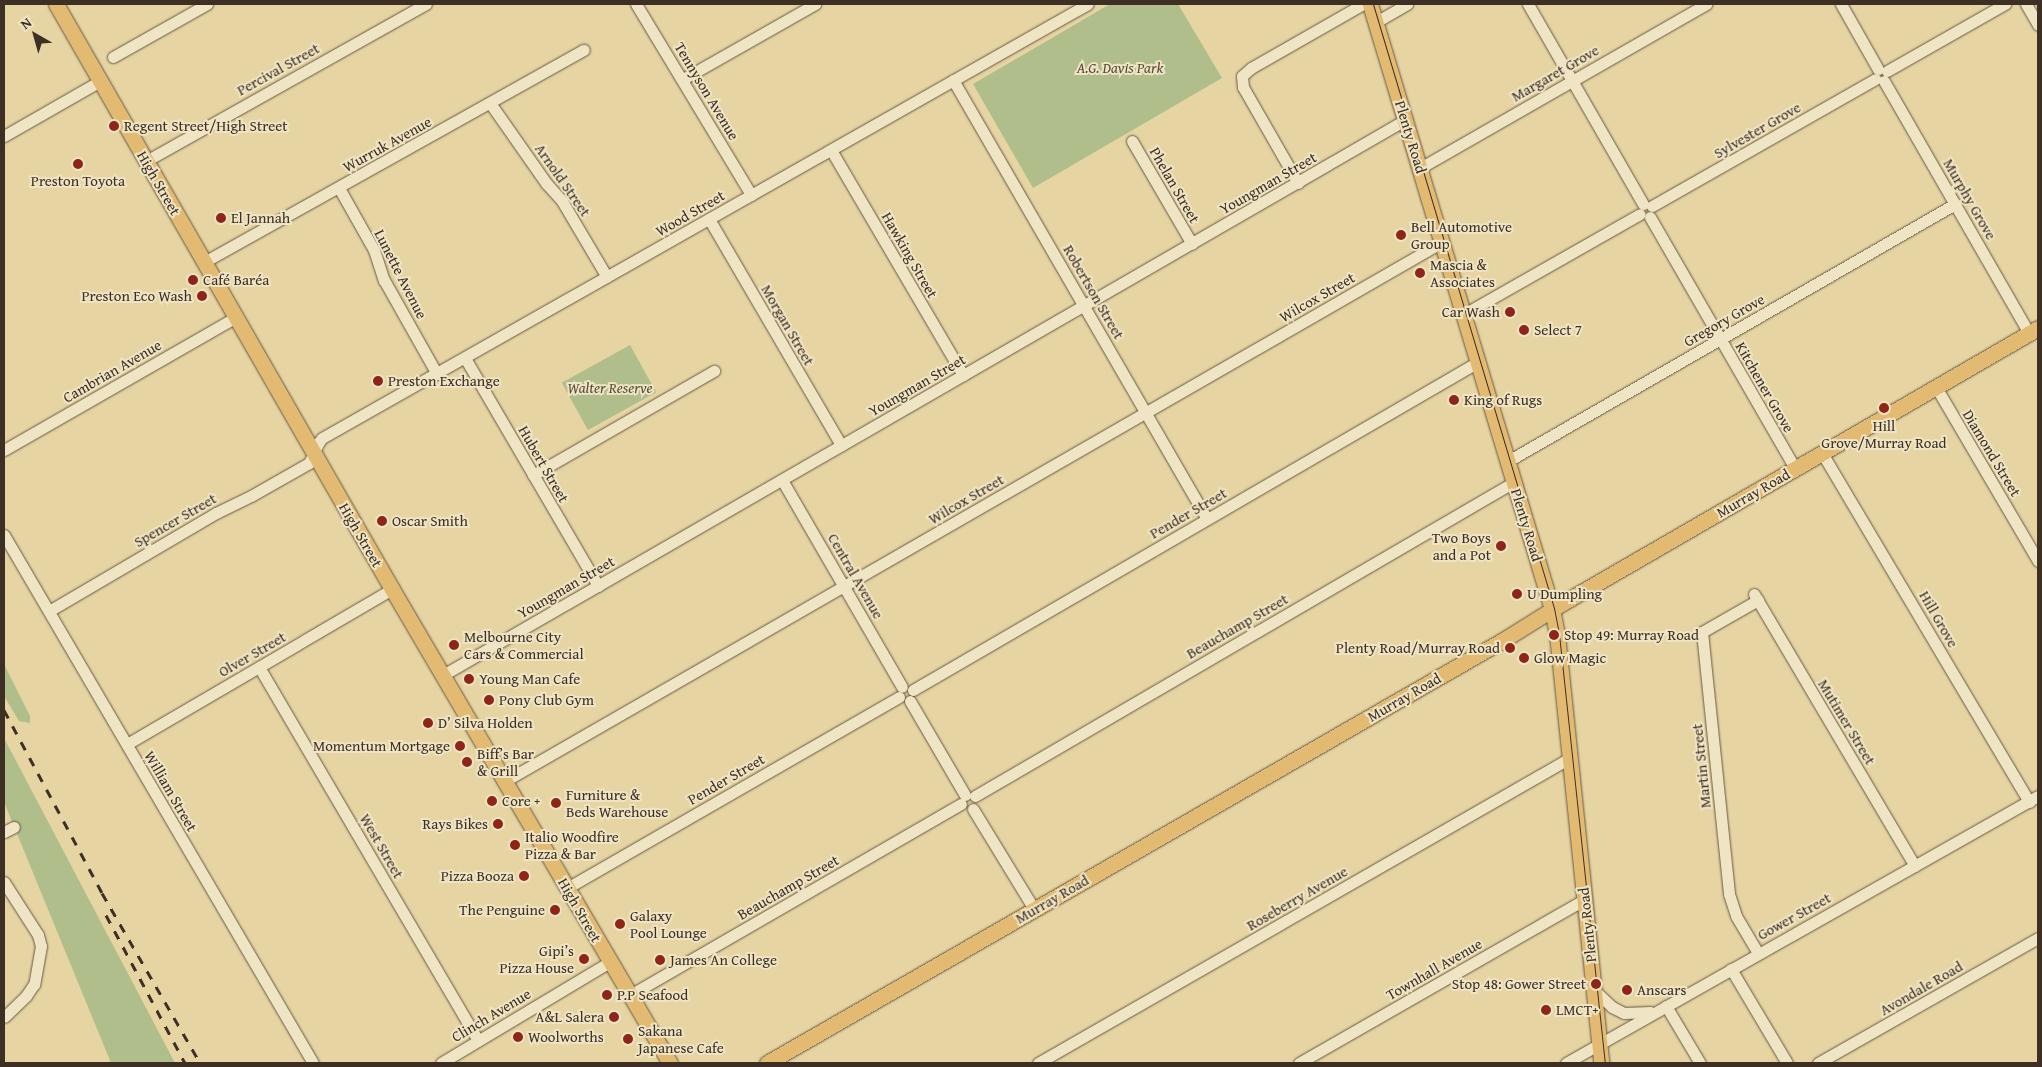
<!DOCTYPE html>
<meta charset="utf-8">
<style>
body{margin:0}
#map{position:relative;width:2042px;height:1067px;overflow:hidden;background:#e6d5a3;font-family:"Gentium Book Plus",serif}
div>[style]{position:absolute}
.green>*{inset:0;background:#afbe8a;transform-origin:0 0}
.roads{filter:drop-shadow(0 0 1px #685844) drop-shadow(0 0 1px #685844)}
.minor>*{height:11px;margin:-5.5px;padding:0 5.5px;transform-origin:5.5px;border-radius:5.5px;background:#efe4c3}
.major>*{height:15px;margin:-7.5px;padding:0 7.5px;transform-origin:7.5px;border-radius:7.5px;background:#e3ba72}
.tram>*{height:1px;margin:-0.5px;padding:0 0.5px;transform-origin:0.5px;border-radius:0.5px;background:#3e2f25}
.rail>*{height:3px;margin-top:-1.5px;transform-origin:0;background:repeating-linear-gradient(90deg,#3e2f25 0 9px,transparent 0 18px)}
.dots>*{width:14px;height:14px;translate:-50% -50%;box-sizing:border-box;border:2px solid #efe4c3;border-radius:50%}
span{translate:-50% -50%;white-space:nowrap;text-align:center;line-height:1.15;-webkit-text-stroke:4px #efe4c3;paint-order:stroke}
.park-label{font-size:15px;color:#554c39;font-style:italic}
.street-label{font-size:15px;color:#3e2f25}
.poi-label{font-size:15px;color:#3e2f25}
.left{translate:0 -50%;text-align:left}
.right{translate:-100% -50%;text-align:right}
.frame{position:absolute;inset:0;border:5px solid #3e2f25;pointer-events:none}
.north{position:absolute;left:10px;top:10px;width:50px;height:50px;-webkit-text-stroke:4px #efe4c3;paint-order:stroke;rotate:322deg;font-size:14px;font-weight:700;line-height:20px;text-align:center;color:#3e2f25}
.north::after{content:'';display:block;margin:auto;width:18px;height:22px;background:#3e2f25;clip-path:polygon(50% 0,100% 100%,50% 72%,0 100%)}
</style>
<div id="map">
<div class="green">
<div style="clip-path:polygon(1110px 4px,1178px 4px,1222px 78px,1033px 188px,973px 84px)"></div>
<div style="left:630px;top:345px;width:54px;height:78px;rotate:61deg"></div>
<div style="clip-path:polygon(4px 664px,30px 716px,30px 723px,19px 721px,4px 696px)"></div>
<div style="clip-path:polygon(4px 738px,175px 1063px,111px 1063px,4px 802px)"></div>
</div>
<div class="roads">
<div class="minor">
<div style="left:636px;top:4px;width:223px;rotate:58.9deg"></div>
<div style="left:1528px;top:4px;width:231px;rotate:60.1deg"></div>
<div style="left:1841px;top:4px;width:75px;rotate:60.4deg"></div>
<div style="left:2026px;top:4px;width:24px;rotate:60deg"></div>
<div style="left:1376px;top:22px;width:36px;rotate:-30deg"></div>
<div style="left:113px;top:57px;width:108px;rotate:-29.4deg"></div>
<div style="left:1887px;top:71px;width:136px;rotate:-29.6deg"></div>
<div style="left:683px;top:79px;width:152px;rotate:-29.6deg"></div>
<div style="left:953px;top:80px;width:507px;rotate:59.95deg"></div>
<div style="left:1884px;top:81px;width:291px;rotate:60.1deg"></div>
<div style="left:490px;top:103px;width:98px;rotate:55deg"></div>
<div style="left:546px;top:183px;width:24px;rotate:48deg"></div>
<div style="left:562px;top:201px;width:88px;rotate:59.4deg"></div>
<div style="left:4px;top:136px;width:111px;rotate:-29.8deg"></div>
<div style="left:1132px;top:141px;width:119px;rotate:59.8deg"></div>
<div style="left:831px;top:150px;width:261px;rotate:59.6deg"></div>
<div style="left:146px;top:161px;width:321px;rotate:-29.3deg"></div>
<div style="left:1420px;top:168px;width:330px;rotate:-29.8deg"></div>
<div style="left:1298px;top:183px;width:111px;rotate:-119.8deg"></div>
<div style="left:1243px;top:87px;width:11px;rotate:-95deg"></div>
<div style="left:1242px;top:76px;width:12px;rotate:-42deg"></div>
<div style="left:1251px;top:68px;width:129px;rotate:-29.7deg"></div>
<div style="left:339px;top:188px;width:71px;rotate:60.6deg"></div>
<div style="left:374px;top:250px;width:32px;rotate:72deg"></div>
<div style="left:384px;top:280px;width:108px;rotate:60.6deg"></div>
<div style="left:1652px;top:206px;width:257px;rotate:-29.6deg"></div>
<div style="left:1650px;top:217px;width:290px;rotate:60deg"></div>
<div style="left:709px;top:219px;width:262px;rotate:59.7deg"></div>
<div style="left:204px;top:262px;width:435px;rotate:-29.2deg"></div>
<div style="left:1464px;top:314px;width:202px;rotate:-29.6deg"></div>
<div style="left:465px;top:358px;width:264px;rotate:59.7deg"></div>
<div style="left:1936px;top:387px;width:202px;rotate:59.6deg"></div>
<div style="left:4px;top:450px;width:267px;rotate:-29.8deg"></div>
<div style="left:1822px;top:453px;width:406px;rotate:59.3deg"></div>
<div style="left:1508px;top:461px;width:516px;rotate:-29.9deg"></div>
<div style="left:533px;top:475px;width:209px;rotate:-29.9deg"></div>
<div style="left:782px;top:480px;width:239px;rotate:59.9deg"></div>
<div style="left:4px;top:535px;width:612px;rotate:59.66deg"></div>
<div style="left:1754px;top:594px;width:316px;rotate:59.4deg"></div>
<div style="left:1758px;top:600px;width:64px;rotate:150.3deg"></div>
<div style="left:1702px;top:632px;width:263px;rotate:84.1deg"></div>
<div style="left:1729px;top:894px;width:23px;rotate:72deg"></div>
<div style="left:1736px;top:916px;width:43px;rotate:59.3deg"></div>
<div style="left:49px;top:611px;width:194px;rotate:-30.4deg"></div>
<div style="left:216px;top:513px;width:39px;rotate:-26deg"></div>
<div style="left:251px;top:496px;width:67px;rotate:-29.6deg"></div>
<div style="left:309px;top:463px;width:23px;rotate:-65deg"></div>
<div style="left:319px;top:442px;width:5px;rotate:-53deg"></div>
<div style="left:322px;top:438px;width:880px;rotate:-29.54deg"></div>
<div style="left:259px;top:667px;width:433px;rotate:59.6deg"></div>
<div style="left:443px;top:675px;width:1111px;rotate:-29.98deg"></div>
<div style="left:913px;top:690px;width:653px;rotate:-30.14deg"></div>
<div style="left:910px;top:701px;width:109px;rotate:59.7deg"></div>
<div style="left:127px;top:744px;width:307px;rotate:-30.3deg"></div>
<div style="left:505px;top:781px;width:1081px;rotate:-29.91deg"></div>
<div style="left:975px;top:796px;width:624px;rotate:-30.22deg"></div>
<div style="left:973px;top:809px;width:117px;rotate:58.6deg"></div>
<div style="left:4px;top:832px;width:11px;rotate:-27deg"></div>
<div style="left:4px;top:882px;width:63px;rotate:57.3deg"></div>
<div style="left:38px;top:935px;width:11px;rotate:75deg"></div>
<div style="left:41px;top:946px;width:39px;rotate:100deg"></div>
<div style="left:34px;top:984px;width:14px;rotate:124deg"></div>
<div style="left:26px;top:996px;width:30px;rotate:136deg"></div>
<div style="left:567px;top:888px;width:383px;rotate:-29.9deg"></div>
<div style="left:1731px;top:969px;width:109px;rotate:59.2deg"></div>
<div style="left:1595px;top:991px;width:23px;rotate:43deg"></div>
<div style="left:1612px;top:1007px;width:13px;rotate:27deg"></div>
<div style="left:1624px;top:1013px;width:26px;rotate:-2deg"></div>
<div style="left:630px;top:995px;width:382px;rotate:-30deg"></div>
<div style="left:1666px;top:1006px;width:66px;rotate:59.2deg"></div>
<div style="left:441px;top:1063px;width:197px;rotate:-30.9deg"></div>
<div style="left:1038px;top:1063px;width:613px;rotate:-29.83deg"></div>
<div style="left:1299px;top:1063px;width:328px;rotate:-29.8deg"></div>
<div style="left:1566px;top:1063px;width:542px;rotate:-29.5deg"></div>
<div style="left:1818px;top:1063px;width:253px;rotate:-29.6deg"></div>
</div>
<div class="major">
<div style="left:56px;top:4px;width:675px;rotate:60.13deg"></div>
<div style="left:392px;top:589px;width:550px;rotate:59.61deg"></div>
<div style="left:1370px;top:4px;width:632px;rotate:73.26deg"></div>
<div style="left:1552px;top:609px;width:25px;rotate:79deg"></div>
<div style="left:1557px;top:634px;width:431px;rotate:84.1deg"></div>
<div style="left:767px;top:1063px;width:851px;rotate:-29.88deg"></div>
<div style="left:1505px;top:639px;width:72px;rotate:-31.9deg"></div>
<div style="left:1566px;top:601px;width:545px;rotate:-30.04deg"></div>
</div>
</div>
<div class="tram">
<div style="left:1373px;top:4px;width:631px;rotate:73.32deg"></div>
<div style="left:1554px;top:608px;width:26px;rotate:79deg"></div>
<div style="left:1559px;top:634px;width:431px;rotate:83.9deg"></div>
</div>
<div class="rail">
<div style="left:4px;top:710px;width:208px;rotate:61.8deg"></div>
<div style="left:102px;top:893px;width:196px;rotate:60deg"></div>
<div style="left:106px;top:915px;width:168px;rotate:61.9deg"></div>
</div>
<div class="dots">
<div style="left:114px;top:126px;background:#8f2418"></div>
<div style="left:78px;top:164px;background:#8f2418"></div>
<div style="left:221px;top:218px;background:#8f2418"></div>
<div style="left:1401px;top:235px;background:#8f2418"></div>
<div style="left:1420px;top:273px;background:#8f2418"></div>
<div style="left:193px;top:280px;background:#8f2418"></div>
<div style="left:202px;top:296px;background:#8f2418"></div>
<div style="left:1510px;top:312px;background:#8f2418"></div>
<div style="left:1524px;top:330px;background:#8f2418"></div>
<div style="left:378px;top:381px;background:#8f2418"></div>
<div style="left:1454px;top:400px;background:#8f2418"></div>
<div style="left:1884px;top:408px;background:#8f2418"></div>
<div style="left:382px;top:521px;background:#8f2418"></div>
<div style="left:1501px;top:546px;background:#8f2418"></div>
<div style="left:1517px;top:594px;background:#8f2418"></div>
<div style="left:1554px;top:635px;background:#8f2418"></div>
<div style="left:454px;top:645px;background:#8f2418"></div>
<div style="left:1510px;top:648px;background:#8f2418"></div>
<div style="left:1524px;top:658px;background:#8f2418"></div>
<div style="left:469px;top:679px;background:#8f2418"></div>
<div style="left:489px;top:700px;background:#8f2418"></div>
<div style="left:428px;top:723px;background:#8f2418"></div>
<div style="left:460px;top:746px;background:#8f2418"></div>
<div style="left:467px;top:762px;background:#8f2418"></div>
<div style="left:492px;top:801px;background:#8f2418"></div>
<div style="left:556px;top:803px;background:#8f2418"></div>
<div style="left:498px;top:824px;background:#8f2418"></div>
<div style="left:515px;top:845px;background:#8f2418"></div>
<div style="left:524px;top:876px;background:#8f2418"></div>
<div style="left:555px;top:910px;background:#8f2418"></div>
<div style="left:620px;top:924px;background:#8f2418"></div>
<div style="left:584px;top:959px;background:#8f2418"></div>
<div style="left:660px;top:960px;background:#8f2418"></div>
<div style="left:1596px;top:984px;background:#8f2418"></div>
<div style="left:1627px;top:990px;background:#8f2418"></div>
<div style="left:607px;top:995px;background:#8f2418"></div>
<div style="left:1546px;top:1010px;background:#8f2418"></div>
<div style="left:614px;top:1017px;background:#8f2418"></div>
<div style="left:518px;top:1037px;background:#8f2418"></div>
<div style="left:628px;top:1039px;background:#8f2418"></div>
</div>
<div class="park-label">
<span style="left:1120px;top:68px">A.G. Davis Park</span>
<span style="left:610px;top:388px">Walter Reserve</span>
</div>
<div class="street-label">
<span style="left:278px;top:69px;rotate:-29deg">Percival Street</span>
<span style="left:1555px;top:73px;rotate:-30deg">Margaret Grove</span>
<span style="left:707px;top:91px;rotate:59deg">Tennyson Avenue</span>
<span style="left:1757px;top:130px;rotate:-30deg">Sylvester Grove</span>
<span style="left:1411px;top:137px;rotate:73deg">Plenty Road</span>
<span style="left:387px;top:144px;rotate:-29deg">Wurruk Avenue</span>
<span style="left:563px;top:180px;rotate:55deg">Arnold Street</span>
<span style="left:159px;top:183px;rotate:60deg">High Street</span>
<span style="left:1268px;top:183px;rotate:-30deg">Youngman Street</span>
<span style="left:1175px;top:185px;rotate:60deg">Phelan Street</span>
<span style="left:1970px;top:199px;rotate:60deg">Murphy Grove</span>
<span style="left:690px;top:213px;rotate:-30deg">Wood Street</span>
<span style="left:910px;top:255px;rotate:60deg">Hawking Street</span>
<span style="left:401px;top:274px;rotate:63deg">Lunette Avenue</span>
<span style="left:1094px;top:292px;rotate:60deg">Robertson Street</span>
<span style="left:1317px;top:297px;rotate:-30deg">Wilcox Street</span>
<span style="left:1724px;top:320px;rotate:-30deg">Gregory Grove</span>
<span style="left:788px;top:325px;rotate:60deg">Morgan Street</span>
<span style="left:112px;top:371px;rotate:-30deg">Cambrian Avenue</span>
<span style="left:917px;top:385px;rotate:-30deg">Youngman Street</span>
<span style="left:1765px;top:387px;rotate:60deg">Kitchener Grove</span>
<span style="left:1992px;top:453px;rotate:59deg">Diamond Street</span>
<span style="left:544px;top:464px;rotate:60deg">Hubert Street</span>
<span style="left:1753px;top:493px;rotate:-30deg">Murray Road</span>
<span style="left:966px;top:499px;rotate:-30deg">Wilcox Street</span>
<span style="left:1188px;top:513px;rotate:-30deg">Pender Street</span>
<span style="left:175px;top:520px;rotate:-30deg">Spencer Street</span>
<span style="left:1527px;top:525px;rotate:73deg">Plenty Road</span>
<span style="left:361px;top:535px;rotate:60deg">High Street</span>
<span style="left:856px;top:576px;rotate:60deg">Central Avenue</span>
<span style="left:566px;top:587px;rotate:-30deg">Youngman Street</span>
<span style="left:1939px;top:619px;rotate:60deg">Hill Grove</span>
<span style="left:1237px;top:626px;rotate:-30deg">Beauchamp Street</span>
<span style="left:252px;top:654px;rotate:-30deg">Olver Street</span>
<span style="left:1404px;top:697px;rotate:-30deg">Murray Road</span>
<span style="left:1847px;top:722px;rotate:59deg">Mutimer Street</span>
<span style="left:1701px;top:766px;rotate:-96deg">Martin Street</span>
<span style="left:726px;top:779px;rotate:-30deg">Pender Street</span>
<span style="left:171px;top:791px;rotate:60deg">William Street</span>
<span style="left:382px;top:846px;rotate:60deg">West Street</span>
<span style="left:788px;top:887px;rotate:-30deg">Beauchamp Street</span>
<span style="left:1297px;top:898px;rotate:-30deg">Roseberry Avenue</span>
<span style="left:1052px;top:899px;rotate:-30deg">Murray Road</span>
<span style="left:580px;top:910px;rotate:60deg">High Street</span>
<span style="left:1794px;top:916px;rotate:-29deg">Gower Street</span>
<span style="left:1587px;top:925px;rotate:-96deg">Plenty Road</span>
<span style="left:1434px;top:969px;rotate:-30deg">Townhall Avenue</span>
<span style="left:1921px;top:988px;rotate:-30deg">Avondale Road</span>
<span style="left:491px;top:1015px;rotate:-31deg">Clinch Avenue</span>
</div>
<div class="poi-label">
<span class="left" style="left:124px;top:126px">Regent Street/High Street</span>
<span style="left:78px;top:181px">Preston Toyota</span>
<span class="left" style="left:231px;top:218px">El Jannah</span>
<span class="left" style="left:1411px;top:235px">Bell Automotive<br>Group</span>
<span class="left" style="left:1430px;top:273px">Mascia &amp;<br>Associates</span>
<span class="left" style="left:203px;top:280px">Café Baréa</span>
<span class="right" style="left:192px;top:296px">Preston Eco Wash</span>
<span class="right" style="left:1500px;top:312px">Car Wash</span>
<span class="left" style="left:1534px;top:330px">Select 7</span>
<span class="left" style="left:388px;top:381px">Preston Exchange</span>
<span class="left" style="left:1464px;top:400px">King of Rugs</span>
<span style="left:1884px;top:434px">Hill<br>Grove/Murray Road</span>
<span class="left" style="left:392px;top:521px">Oscar Smith</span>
<span class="right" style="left:1491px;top:546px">Two Boys<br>and a Pot</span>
<span class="left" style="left:1527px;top:594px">U Dumpling</span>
<span class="left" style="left:1564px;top:635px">Stop 49: Murray Road</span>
<span class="left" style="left:464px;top:645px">Melbourne City<br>Cars &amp; Commercial</span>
<span class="right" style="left:1500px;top:648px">Plenty Road/Murray Road</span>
<span class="left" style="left:1534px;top:658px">Glow Magic</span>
<span class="left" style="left:479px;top:679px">Young Man Cafe</span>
<span class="left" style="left:499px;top:700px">Pony Club Gym</span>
<span class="left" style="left:438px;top:723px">D’ Silva Holden</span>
<span class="right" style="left:450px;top:746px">Momentum Mortgage</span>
<span class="left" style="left:477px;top:762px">Biff’s Bar<br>&amp; Grill</span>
<span class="left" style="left:566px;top:803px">Furniture &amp;<br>Beds Warehouse</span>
<span class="left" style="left:502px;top:801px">Core +</span>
<span class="right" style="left:488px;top:824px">Rays Bikes</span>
<span class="left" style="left:525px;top:845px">Italio Woodfire<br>Pizza &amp; Bar</span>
<span class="right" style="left:514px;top:876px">Pizza Booza</span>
<span class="right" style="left:545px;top:910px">The Penguine</span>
<span class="left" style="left:630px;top:924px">Galaxy<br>Pool Lounge</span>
<span class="right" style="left:574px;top:959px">Gipi’s<br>Pizza House</span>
<span class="left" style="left:670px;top:960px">James An College</span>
<span class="right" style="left:1586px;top:984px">Stop 48: Gower Street</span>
<span class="left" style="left:1637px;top:990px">Anscars</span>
<span class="left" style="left:617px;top:995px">P.P Seafood</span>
<span class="left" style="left:1556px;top:1010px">LMCT+</span>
<span class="right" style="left:604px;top:1017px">A&amp;L Salera</span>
<span class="left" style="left:638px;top:1039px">Sakana<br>Japanese Cafe</span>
<span class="left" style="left:528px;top:1037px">Woolworths</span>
</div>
<div class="frame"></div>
<div class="north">N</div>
</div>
